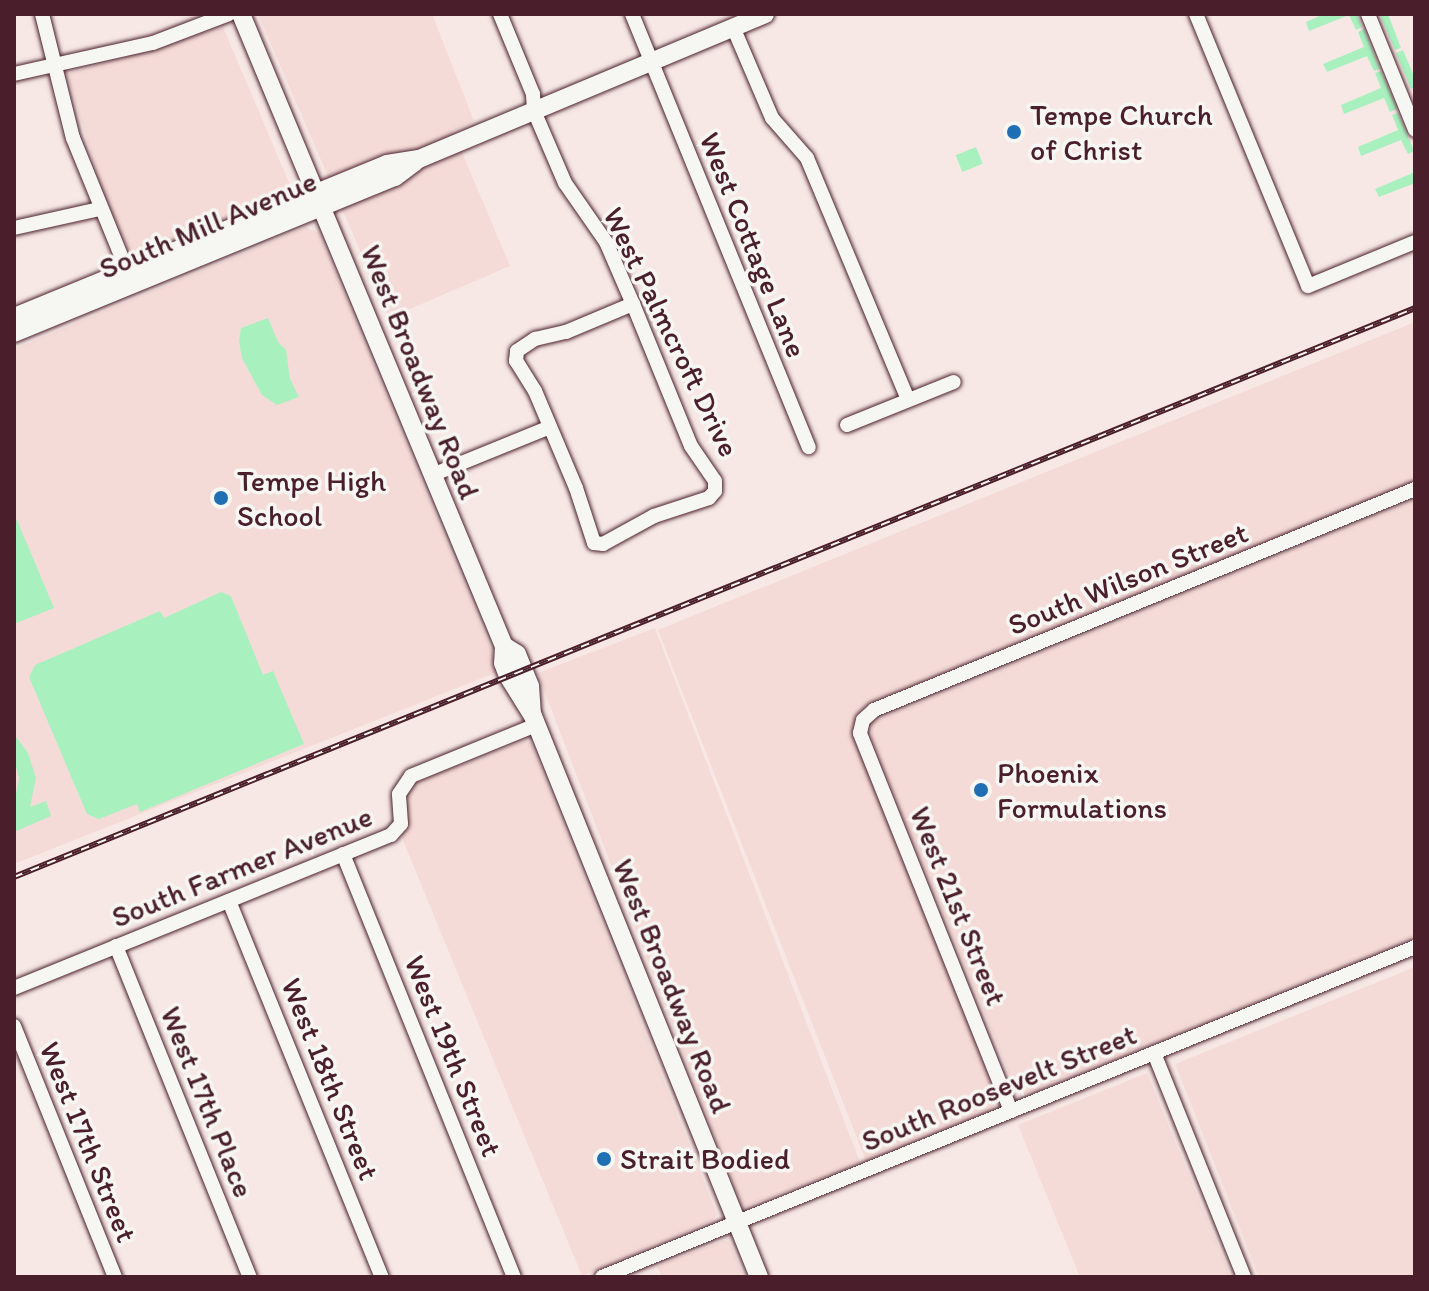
<!DOCTYPE html>
<style>
body{margin:0}
#map{position:relative;width:1429px;height:1291px;overflow:hidden;background:#f7e8e5;font-family:Itim,sans-serif}
div>[style]{position:absolute}
.built>*{inset:0;background:#f5dbd8;transform-origin:0 0}
.green>*{inset:0;background:#a8f1bf;transform-origin:0 0}
.roads{filter:drop-shadow(0 0 2px #4a1f2b) drop-shadow(0 0 2px #4a1f2b)}
.minor>*{height:14px;margin:-7px;padding:0 7px;transform-origin:7px;border-radius:7px;background:#f6f6f2}
.major>*{height:18px;margin:-9px;padding:0 9px;transform-origin:9px;border-radius:9px;background:#f6f6f2}
.rail>*{height:6px;margin-top:-3px;transform-origin:0;background:repeating-linear-gradient(90deg,#f6f6f2 0 9px,#4a1f2b 0 18px);box-sizing:border-box;border-block:2px solid #4a1f2b}
.dots>*{width:22px;height:22px;translate:-50% -50%;box-sizing:border-box;border:4px solid #f6f6f2;border-radius:50%}
span{translate:-50% -50%;white-space:nowrap;text-align:center;line-height:1.15;-webkit-text-stroke:7px #f6f6f2;paint-order:stroke}
.poi-label{font-size:30px;color:#4a1f2b}
.left{translate:0 -50%;text-align:left}
.street-label{font-size:30px;color:#4a1f2b}
.frame{position:absolute;inset:0;border:16px solid #4a1f2b;pointer-events:none}
</style>
<div id="map">
<div class="built">
<div style="clip-path:polygon(258px 14px,432px 14px,474px 121px,453px 131px,510px 266px,389px 318px)"></div>
<div style="clip-path:polygon(223px 27px,293px 192px,134px 263px,100px 184px,67px 74px)"></div>
<div style="clip-path:polygon(306px 227px,319px 233px,500px 671px,14px 864px,14px 349px)"></div>
<div style="clip-path:polygon(1415px 322px,1415px 481px,871px 702px,859px 712px,853px 728px,855px 742px,996px 1094px,995px 1104px,989px 1111px,866px 1161px,658px 630px)"></div>
<div style="clip-path:polygon(1415px 499px,1415px 937px,1030px 1094px,1017px 1093px,872px 740px,872px 722px)"></div>
<div style="left:655px;top:628px;width:573px;height:126px;rotate:69deg"></div>
<div style="clip-path:polygon(526px 740px,531px 743px,717px 1215px,712px 1221px,582px 1276px,402px 838px,408px 818px,406px 795px,413px 784px)"></div>
<div style="clip-path:polygon(1415px 967px,1415px 1277px,1259px 1277px,1175px 1064px)"></div>
<div style="clip-path:polygon(1147px 1073px,1231px 1277px,1080px 1277px,1018px 1125px)"></div>
<div style="clip-path:polygon(725px 1240px,730px 1243px,744px 1277px,662px 1277px,657px 1266px)"></div>
</div>
<div class="green">
<div style="clip-path:polygon(1324px 14px,1357px 14px,1362px 27px,1356px 30px,1349px 15px,1309px 31px,1306px 22px)"></div>
<div style="clip-path:polygon(1388px 14px,1401px 48px,1395px 50px,1380px 15px)"></div>
<div style="clip-path:polygon(1364px 29px,1380px 69px,1374px 71px,1367px 56px,1327px 72px,1323px 64px,1364px 47px,1358px 32px)"></div>
<div style="clip-path:polygon(1403px 50px,1415px 79px,1415px 87px,1411px 89px,1396px 53px)"></div>
<div style="clip-path:polygon(1381px 71px,1397px 109px,1390px 112px,1384px 98px,1344px 114px,1341px 105px,1381px 88px,1375px 73px)"></div>
<div style="clip-path:polygon(1398px 113px,1414px 151px,1408px 154px,1401px 140px,1361px 156px,1358px 147px,1398px 130px,1392px 115px)"></div>
<div style="left:976px;top:147px;width:18px;height:22px;rotate:68deg"></div>
<div style="clip-path:polygon(1415px 172px,1415px 183px,1379px 197px,1375px 189px)"></div>
<div style="clip-path:polygon(268px 318px,278px 342px,286px 350px,290px 379px,299px 397px,277px 405px,262px 395px,242px 358px,239px 341px,241px 328px)"></div>
<div style="clip-path:polygon(17px 520px,54px 608px,14px 624px,14px 522px)"></div>
<div style="clip-path:polygon(221px 592px,231px 596px,263px 675px,273px 671px,304px 744px,140px 812px,137px 804px,99px 819px,87px 814px,29px 677px,35px 665px,160px 611px,164px 618px)"></div>
<div style="clip-path:polygon(14px 734px,28px 753px,36px 778px,30px 807px,46px 801px,51px 816px,14px 832px,14px 804px,19px 778px,14px 759px)"></div>
</div>
<div class="roads">
<div class="minor">
<div style="left:42px;top:14px;width:128px;rotate:76deg"></div>
<div style="left:73px;top:138px;width:153px;rotate:67.8deg"></div>
<div style="left:500px;top:14px;width:87px;rotate:67.6deg"></div>
<div style="left:533px;top:94px;width:17px;rotate:87deg"></div>
<div style="left:534px;top:111px;width:78px;rotate:66.7deg"></div>
<div style="left:565px;top:183px;width:72px;rotate:55.2deg"></div>
<div style="left:606px;top:242px;width:68px;rotate:66.5deg"></div>
<div style="left:633px;top:304px;width:153px;rotate:67.8deg"></div>
<div style="left:691px;top:446px;width:42px;rotate:55.6deg"></div>
<div style="left:715px;top:481px;width:10px;rotate:90deg"></div>
<div style="left:715px;top:491px;width:9px;rotate:131deg"></div>
<div style="left:709px;top:498px;width:58px;rotate:161.9deg"></div>
<div style="left:654px;top:516px;width:58px;rotate:151.2deg"></div>
<div style="left:603px;top:544px;width:9px;rotate:-174deg"></div>
<div style="left:594px;top:543px;width:58px;rotate:-108.1deg"></div>
<div style="left:576px;top:488px;width:105px;rotate:-112.9deg"></div>
<div style="left:535px;top:391px;width:36px;rotate:-122deg"></div>
<div style="left:516px;top:361px;width:10px;rotate:-84deg"></div>
<div style="left:517px;top:351px;width:22px;rotate:-34deg"></div>
<div style="left:535px;top:339px;width:32px;rotate:-13deg"></div>
<div style="left:566px;top:332px;width:73px;rotate:-22.7deg"></div>
<div style="left:632px;top:14px;width:468px;rotate:67.8deg"></div>
<div style="left:1196px;top:14px;width:294px;rotate:67.6deg"></div>
<div style="left:1308px;top:286px;width:116px;rotate:-22.4deg"></div>
<div style="left:1368px;top:14px;width:125px;rotate:67.9deg"></div>
<div style="left:733px;top:27px;width:99px;rotate:66.8deg"></div>
<div style="left:772px;top:118px;width:53px;rotate:48.8deg"></div>
<div style="left:807px;top:158px;width:262px;rotate:67.3deg"></div>
<div style="left:14px;top:74px;width:142px;rotate:-12.6deg"></div>
<div style="left:153px;top:43px;width:81px;rotate:-20.9deg"></div>
<div style="left:14px;top:228px;width:88px;rotate:-12.5deg"></div>
<div style="left:847px;top:425px;width:115px;rotate:-21.9deg"></div>
<div style="left:432px;top:475px;width:127px;rotate:-22.1deg"></div>
<div style="left:343px;top:854px;width:456px;rotate:68deg"></div>
<div style="left:229px;top:901px;width:406px;rotate:67.9deg"></div>
<div style="left:116px;top:946px;width:357px;rotate:68deg"></div>
<div style="left:14px;top:988px;width:407px;rotate:-22.1deg"></div>
<div style="left:391px;top:835px;width:15px;rotate:-48deg"></div>
<div style="left:401px;top:824px;width:30px;rotate:-94deg"></div>
<div style="left:399px;top:794px;width:22px;rotate:-56deg"></div>
<div style="left:411px;top:776px;width:135px;rotate:-22.2deg"></div>
<div style="left:14px;top:1026px;width:271px;rotate:68.1deg"></div>
<div style="left:1154px;top:1053px;width:241px;rotate:68.1deg"></div>
<div style="left:1011px;top:1111px;width:407px;rotate:-111.8deg"></div>
<div style="left:860px;top:733px;width:13px;rotate:-77deg"></div>
<div style="left:863px;top:720px;width:15px;rotate:-42deg"></div>
<div style="left:874px;top:710px;width:584px;rotate:-22.22deg"></div>
<div style="left:602px;top:1277px;width:877px;rotate:-22.09deg"></div>
</div>
<div class="major">
<div style="left:241px;top:14px;width:685px;rotate:67.41deg"></div>
<div style="left:504px;top:646px;width:17px;rotate:93deg"></div>
<div style="left:503px;top:663px;width:14px;rotate:69deg"></div>
<div style="left:508px;top:676px;width:47px;rotate:58deg"></div>
<div style="left:533px;top:716px;width:605px;rotate:68.06deg"></div>
<div style="left:14px;top:317px;width:403px;rotate:-22.3deg"></div>
<div style="left:387px;top:164px;width:32px;rotate:-9deg"></div>
<div style="left:419px;top:159px;width:375px;rotate:-22.7deg"></div>
<div style="left:14px;top:333px;width:412px;rotate:-22.3deg"></div>
<div style="left:395px;top:177px;width:25px;rotate:-37deg"></div>
<div style="left:504px;top:646px;width:15px;rotate:32deg"></div>
<div style="left:517px;top:654px;width:35px;rotate:68deg"></div>
<div style="left:530px;top:686px;width:27px;rotate:86deg"></div>
</div>
</div>
<div class="rail">
<div style="left:14px;top:877px;width:1512px;rotate:-22.1deg"></div>
</div>
<div class="dots">
<div style="left:1014px;top:132px;background:#1f6fb2"></div>
<div style="left:221px;top:498px;background:#1f6fb2"></div>
<div style="left:981px;top:790px;background:#1f6fb2"></div>
<div style="left:604px;top:1159px;background:#1f6fb2"></div>
</div>
<div class="poi-label">
<span class="left" style="left:1030px;top:132px">Tempe Church<br>of Christ</span>
<span class="left" style="left:237px;top:498px">Tempe High<br>School</span>
<span class="left" style="left:997px;top:790px">Phoenix<br>Formulations</span>
<span class="left" style="left:620px;top:1159px">Strait Bodied</span>
</div>
<div class="street-label">
<span style="left:208px;top:225px;rotate:-23deg">South Mill Avenue</span>
<span style="left:753px;top:245px;rotate:68deg">West Cottage Lane</span>
<span style="left:671px;top:332px;rotate:64deg">West Palmcroft Drive</span>
<span style="left:420px;top:372px;rotate:68deg">West Broadway Road</span>
<span style="left:1128px;top:579px;rotate:-22deg">South Wilson Street</span>
<span style="left:242px;top:867px;rotate:-22deg">South Farmer Avenue</span>
<span style="left:958px;top:906px;rotate:68deg">West 21st Street</span>
<span style="left:672px;top:986px;rotate:68deg">West Broadway Road</span>
<span style="left:453px;top:1056px;rotate:68deg">West 19th Street</span>
<span style="left:330px;top:1079px;rotate:68deg">West 18th Street</span>
<span style="left:999px;top:1088px;rotate:-22deg">South Roosevelt Street</span>
<span style="left:207px;top:1102px;rotate:68deg">West 17th Place</span>
<span style="left:88px;top:1142px;rotate:68deg">West 17th Street</span>
</div>
<div class="frame"></div>
</div>
